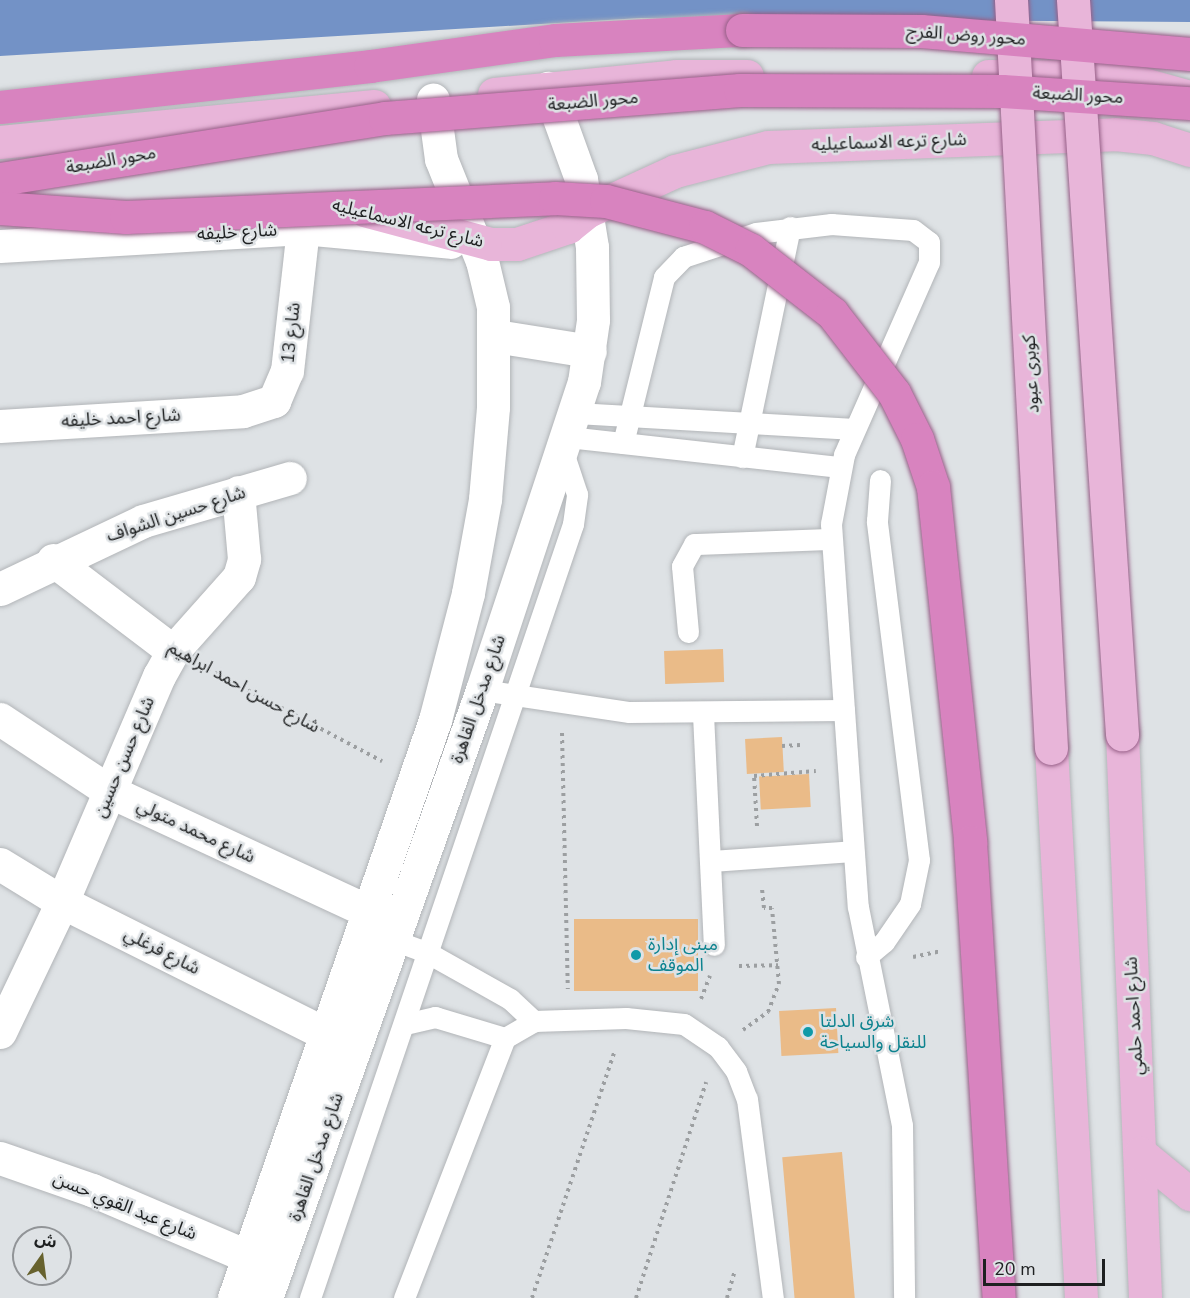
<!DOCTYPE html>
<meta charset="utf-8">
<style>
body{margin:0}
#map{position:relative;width:1190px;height:1298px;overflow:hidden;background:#dee2e5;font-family:"Nunito Sans","Noto Sans Arabic",sans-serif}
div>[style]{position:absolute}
.water>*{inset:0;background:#7392c6}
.building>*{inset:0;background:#eabb88;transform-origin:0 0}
.path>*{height:4px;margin-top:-2px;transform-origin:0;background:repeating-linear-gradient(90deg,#9c9fa1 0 3px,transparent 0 7.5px)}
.roads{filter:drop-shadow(0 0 2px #b2b5b8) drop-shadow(0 0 2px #b2b5b8)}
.service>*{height:21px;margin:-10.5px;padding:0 10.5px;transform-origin:10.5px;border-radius:10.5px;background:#fff}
.minor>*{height:33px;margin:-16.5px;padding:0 16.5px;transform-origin:16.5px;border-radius:16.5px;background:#fff}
.tertiary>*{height:33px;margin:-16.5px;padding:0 16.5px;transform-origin:16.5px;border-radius:16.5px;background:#fff}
.primary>*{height:33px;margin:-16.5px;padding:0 16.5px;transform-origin:16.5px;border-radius:16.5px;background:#e8b5d9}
.motorway>*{height:33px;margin:-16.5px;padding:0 16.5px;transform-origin:16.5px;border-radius:16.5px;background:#d883bf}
.bridges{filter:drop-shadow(0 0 2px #976088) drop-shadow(0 0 2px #976088)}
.primary-bridge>*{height:33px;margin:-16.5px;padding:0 16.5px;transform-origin:16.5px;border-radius:16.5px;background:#e8b5d9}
.motorway-bridge>*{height:33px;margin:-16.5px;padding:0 16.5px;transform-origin:16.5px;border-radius:16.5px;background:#d883bf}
.dots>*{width:16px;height:16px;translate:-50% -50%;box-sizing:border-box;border:3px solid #dee2e5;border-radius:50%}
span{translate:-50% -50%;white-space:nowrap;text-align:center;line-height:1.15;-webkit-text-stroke:5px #dee2e5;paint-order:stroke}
.street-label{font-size:18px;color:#1e2021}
.culture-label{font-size:18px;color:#0d838f}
.left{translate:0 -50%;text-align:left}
.north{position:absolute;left:12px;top:1226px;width:60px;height:60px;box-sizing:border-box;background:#dee2e5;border:2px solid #919497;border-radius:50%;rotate:14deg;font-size:16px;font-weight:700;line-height:24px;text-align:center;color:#1e2021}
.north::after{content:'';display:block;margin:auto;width:21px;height:27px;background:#67622e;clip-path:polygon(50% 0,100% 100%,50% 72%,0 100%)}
.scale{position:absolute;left:983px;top:1259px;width:122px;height:27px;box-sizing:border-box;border:3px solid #1e2021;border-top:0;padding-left:8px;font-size:18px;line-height:21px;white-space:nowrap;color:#1e2021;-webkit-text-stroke:4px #dee2e5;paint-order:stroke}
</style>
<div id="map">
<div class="water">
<div style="clip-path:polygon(0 0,1190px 0,1190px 22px,641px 18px,0 56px)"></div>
</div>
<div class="building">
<div style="left:723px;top:649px;width:33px;height:59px;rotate:88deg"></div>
<div style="left:782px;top:737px;width:35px;height:37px;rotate:87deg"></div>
<div style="left:809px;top:774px;width:33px;height:50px;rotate:87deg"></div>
<div style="left:574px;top:919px;width:124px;height:72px"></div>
<div style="left:836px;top:1008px;width:45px;height:57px;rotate:87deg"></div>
<div style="left:842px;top:1152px;width:147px;height:60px;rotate:85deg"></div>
</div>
<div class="path">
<div style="left:208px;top:669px;width:197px;rotate:27.9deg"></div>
<div style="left:562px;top:733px;width:256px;rotate:88.7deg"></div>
<div style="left:782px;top:746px;width:18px;rotate:-3deg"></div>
<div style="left:757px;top:826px;width:50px;rotate:-93.4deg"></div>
<div style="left:754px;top:776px;width:62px;rotate:-4.6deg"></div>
<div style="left:913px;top:957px;width:29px;rotate:-12deg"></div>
<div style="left:739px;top:966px;width:39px;rotate:-1deg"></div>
<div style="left:701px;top:999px;width:25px;rotate:-69deg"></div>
<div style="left:743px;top:1030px;width:31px;rotate:-36deg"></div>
<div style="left:768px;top:1012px;width:30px;rotate:-69deg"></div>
<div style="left:779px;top:984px;width:76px;rotate:-95.3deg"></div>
<div style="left:772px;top:908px;width:8px;rotate:180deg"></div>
<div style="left:764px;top:908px;width:20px;rotate:-96deg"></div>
<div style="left:532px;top:1298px;width:262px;rotate:-71.5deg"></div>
<div style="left:636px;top:1298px;width:227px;rotate:-72deg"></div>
<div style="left:727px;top:1298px;width:29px;rotate:-74deg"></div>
</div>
<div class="roads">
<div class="service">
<div style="left:576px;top:413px;width:279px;rotate:3.3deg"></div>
<div style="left:568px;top:437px;width:274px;rotate:6.3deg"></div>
<div style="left:623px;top:443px;width:171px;rotate:-76.1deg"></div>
<div style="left:664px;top:277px;width:28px;rotate:-46deg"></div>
<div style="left:683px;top:257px;width:77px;rotate:-18.2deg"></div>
<div style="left:756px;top:233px;width:76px;rotate:-6.8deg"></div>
<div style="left:831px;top:224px;width:82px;rotate:4.2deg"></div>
<div style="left:913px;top:230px;width:20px;rotate:37deg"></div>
<div style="left:929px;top:242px;width:20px;rotate:90deg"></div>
<div style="left:929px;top:262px;width:211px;rotate:113.8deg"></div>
<div style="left:844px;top:455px;width:70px;rotate:100.7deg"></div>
<div style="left:831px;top:524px;width:384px;rotate:86deg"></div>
<div style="left:858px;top:907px;width:222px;rotate:78.6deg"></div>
<div style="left:902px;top:1125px;width:173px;rotate:89.3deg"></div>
<div style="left:742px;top:457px;width:235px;rotate:-78.2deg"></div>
<div style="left:688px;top:632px;width:66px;rotate:-95.2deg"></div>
<div style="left:682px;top:566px;width:25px;rotate:-61deg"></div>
<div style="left:694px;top:544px;width:137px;rotate:-2.1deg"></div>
<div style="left:482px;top:690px;width:149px;rotate:8.5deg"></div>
<div style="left:629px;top:712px;width:215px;rotate:-0.5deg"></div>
<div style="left:703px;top:714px;width:231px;rotate:87.3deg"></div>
<div style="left:711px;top:861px;width:142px;rotate:-4deg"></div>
<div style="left:393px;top:940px;width:37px;rotate:20deg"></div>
<div style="left:428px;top:953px;width:94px;rotate:29.3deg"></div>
<div style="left:510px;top:999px;width:33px;rotate:43deg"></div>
<div style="left:866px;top:957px;width:23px;rotate:-40deg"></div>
<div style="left:884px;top:942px;width:46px;rotate:-55.6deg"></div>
<div style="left:910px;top:904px;width:45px;rotate:-78.4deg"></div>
<div style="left:919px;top:860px;width:342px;rotate:-97.1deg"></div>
<div style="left:877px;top:521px;width:41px;rotate:-85.8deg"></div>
<div style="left:405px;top:1024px;width:31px;rotate:-13deg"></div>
<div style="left:435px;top:1017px;width:73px;rotate:16.7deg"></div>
<div style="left:310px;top:1298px;width:817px;rotate:-71.23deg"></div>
<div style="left:573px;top:524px;width:30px;rotate:-82deg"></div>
<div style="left:577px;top:494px;width:44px;rotate:-108.4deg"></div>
<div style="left:404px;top:1298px;width:279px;rotate:-68.8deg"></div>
<div style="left:505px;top:1038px;width:34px;rotate:-30deg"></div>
<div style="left:534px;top:1021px;width:92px;rotate:-1.9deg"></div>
<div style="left:626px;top:1018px;width:58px;rotate:5.9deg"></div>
<div style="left:684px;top:1024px;width:41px;rotate:34.1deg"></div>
<div style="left:718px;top:1047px;width:30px;rotate:53deg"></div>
<div style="left:736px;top:1071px;width:30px;rotate:69deg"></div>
<div style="left:747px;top:1099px;width:201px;rotate:82.6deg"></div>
</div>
<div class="minor">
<div style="left:0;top:246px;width:304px;rotate:-3.4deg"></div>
<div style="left:303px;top:228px;width:148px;rotate:5.4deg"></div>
<div style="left:0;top:426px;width:243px;rotate:-3.5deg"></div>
<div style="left:243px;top:411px;width:33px;rotate:-18deg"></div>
<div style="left:274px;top:401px;width:33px;rotate:-67deg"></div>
<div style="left:287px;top:371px;width:144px;rotate:-83.6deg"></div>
<div style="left:53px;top:560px;width:151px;rotate:37.2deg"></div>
<div style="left:0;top:589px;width:158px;rotate:-25.4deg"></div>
<div style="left:143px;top:521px;width:153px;rotate:-16.3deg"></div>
<div style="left:0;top:719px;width:131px;rotate:33.4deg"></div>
<div style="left:109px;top:791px;width:285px;rotate:24.9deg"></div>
<div style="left:0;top:864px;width:73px;rotate:31.5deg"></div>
<div style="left:62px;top:902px;width:295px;rotate:26.6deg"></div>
<div style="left:0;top:1032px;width:144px;rotate:-64.5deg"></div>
<div style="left:62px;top:902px;width:246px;rotate:-66.8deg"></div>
<div style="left:159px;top:676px;width:29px;rotate:-61deg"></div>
<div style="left:173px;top:651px;width:99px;rotate:-48.3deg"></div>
<div style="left:239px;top:577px;width:19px;rotate:-74deg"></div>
<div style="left:244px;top:559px;width:67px;rotate:-95.1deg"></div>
<div style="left:0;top:1158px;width:97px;rotate:19.2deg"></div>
<div style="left:92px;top:1190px;width:171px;rotate:23.1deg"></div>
</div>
<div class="tertiary">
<div style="left:495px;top:336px;width:96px;rotate:9deg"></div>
<div style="left:234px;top:1298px;width:612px;rotate:-70.82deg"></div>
<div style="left:435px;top:720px;width:131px;rotate:-75.4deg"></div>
<div style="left:468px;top:593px;width:96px;rotate:-79.7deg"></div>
<div style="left:485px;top:499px;width:92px;rotate:-85deg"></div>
<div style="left:493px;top:407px;width:100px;rotate:-90deg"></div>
<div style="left:493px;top:307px;width:47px;rotate:-103.4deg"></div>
<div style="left:482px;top:261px;width:110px;rotate:-111.9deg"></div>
<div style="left:441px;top:159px;width:60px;rotate:-97.7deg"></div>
<div style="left:266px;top:1298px;width:645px;rotate:-70.44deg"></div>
<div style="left:482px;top:690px;width:324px;rotate:-71.7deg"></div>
<div style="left:584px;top:382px;width:63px;rotate:-81.7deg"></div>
<div style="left:593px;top:320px;width:73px;rotate:-90.8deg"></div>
<div style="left:592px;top:247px;width:69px;rotate:-99.2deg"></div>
<div style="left:581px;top:179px;width:97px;rotate:-109.9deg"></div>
</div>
<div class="primary">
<div style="left:988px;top:76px;width:130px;rotate:0.4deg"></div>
<div style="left:1118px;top:77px;width:75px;rotate:15.5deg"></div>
<div style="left:494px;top:94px;width:183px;rotate:-5.6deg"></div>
<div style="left:676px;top:76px;width:71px"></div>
<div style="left:0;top:142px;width:376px;rotate:-5.5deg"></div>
<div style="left:364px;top:210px;width:131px;rotate:15deg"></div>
<div style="left:491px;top:244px;width:26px"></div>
<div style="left:517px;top:244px;width:54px;rotate:-18.4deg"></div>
<div style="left:568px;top:227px;width:26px;rotate:-39deg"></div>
<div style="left:588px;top:211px;width:96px;rotate:-24.7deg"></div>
<div style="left:675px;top:171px;width:96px;rotate:-14.5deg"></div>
<div style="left:768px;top:147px;width:347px;rotate:-2.1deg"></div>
<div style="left:1115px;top:134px;width:38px;rotate:6deg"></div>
<div style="left:1153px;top:138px;width:39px;rotate:18deg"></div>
<div style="left:1122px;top:734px;width:564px;rotate:87.66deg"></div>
<div style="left:1051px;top:748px;width:551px;rotate:86.88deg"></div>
<div style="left:1140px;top:1153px;width:65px;rotate:39.4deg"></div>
</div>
<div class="motorway">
<div style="left:0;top:107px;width:372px;rotate:-6.3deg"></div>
<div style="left:370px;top:66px;width:187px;rotate:-8deg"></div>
<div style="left:555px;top:40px;width:187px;rotate:-3.1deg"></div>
</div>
</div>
<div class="bridges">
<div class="primary-bridge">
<div style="left:1011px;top:0;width:749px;rotate:86.94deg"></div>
<div style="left:1073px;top:0;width:736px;rotate:86.18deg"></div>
</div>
<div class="motorway-bridge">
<div style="left:742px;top:30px;width:179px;rotate:0.3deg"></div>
<div style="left:921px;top:31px;width:270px;rotate:4.9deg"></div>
<div style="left:0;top:179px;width:390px;rotate:-9deg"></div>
<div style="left:385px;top:118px;width:356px;rotate:-4.5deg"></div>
<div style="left:740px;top:90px;width:262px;rotate:0.2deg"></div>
<div style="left:1002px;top:91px;width:188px;rotate:3.7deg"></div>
<div style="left:0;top:208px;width:126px;rotate:4.1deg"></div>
<div style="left:126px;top:217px;width:429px;rotate:-2.5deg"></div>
<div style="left:555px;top:198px;width:51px;rotate:3.4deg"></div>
<div style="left:606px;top:201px;width:102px;rotate:14.7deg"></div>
<div style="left:705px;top:227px;width:51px;rotate:26.6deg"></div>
<div style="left:751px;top:250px;width:103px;rotate:37.9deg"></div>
<div style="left:832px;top:313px;width:101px;rotate:52.2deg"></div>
<div style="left:894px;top:393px;width:51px;rotate:63.4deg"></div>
<div style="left:917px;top:439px;width:51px;rotate:71.6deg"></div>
<div style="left:933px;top:487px;width:357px;rotate:84deg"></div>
<div style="left:970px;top:842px;width:457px;rotate:86.4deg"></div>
</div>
</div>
<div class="dots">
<div style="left:636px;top:955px;background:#0f9aa8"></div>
<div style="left:808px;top:1032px;background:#0f9aa8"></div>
</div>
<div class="street-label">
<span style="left:966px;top:35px;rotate:4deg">محور روض الفرج</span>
<span style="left:1078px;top:95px;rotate:3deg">محور الضبعة</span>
<span style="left:593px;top:101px;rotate:-5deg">محور الضبعة</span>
<span style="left:889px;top:142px;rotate:-2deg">شارع ترعه الاسماعيليه</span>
<span style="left:111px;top:160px;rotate:-10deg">محور الضبعة</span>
<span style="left:408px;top:223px;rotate:14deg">شارع ترعه الاسماعيليه</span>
<span style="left:237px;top:232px;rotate:-3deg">شارع خليفه</span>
<span style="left:291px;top:333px;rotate:-84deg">شارع 13</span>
<span style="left:1031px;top:374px;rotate:-93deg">كوبرى عبود</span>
<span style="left:121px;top:418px;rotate:-3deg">شارع احمد خليفه</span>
<span style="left:176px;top:514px;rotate:-18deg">شارع حسين الشواف</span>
<span style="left:244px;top:687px;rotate:29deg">شارع حسن احمد ابراهيم</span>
<span style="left:478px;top:699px;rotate:-71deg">شارع مدخل القاهرة</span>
<span style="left:124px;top:757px;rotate:-67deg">شارع حسن حسين</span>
<span style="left:196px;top:831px;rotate:25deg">شارع محمد متولي</span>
<span style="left:162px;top:951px;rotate:27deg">شارع فرغلي</span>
<span style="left:1134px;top:1016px;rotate:-93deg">شارع احمد حلمي</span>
<span style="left:316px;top:1157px;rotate:-71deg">شارع مدخل القاهرة</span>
<span style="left:125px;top:1206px;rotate:22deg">شارع عبد القوي حسن</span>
</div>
<div class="culture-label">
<span class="left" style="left:648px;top:955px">مبنى إدارة<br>الموقف</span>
<span class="left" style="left:820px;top:1032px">شرق الدلتا<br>للنقل والسياحة</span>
</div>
<div class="north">ش</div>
<div class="scale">20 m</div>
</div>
